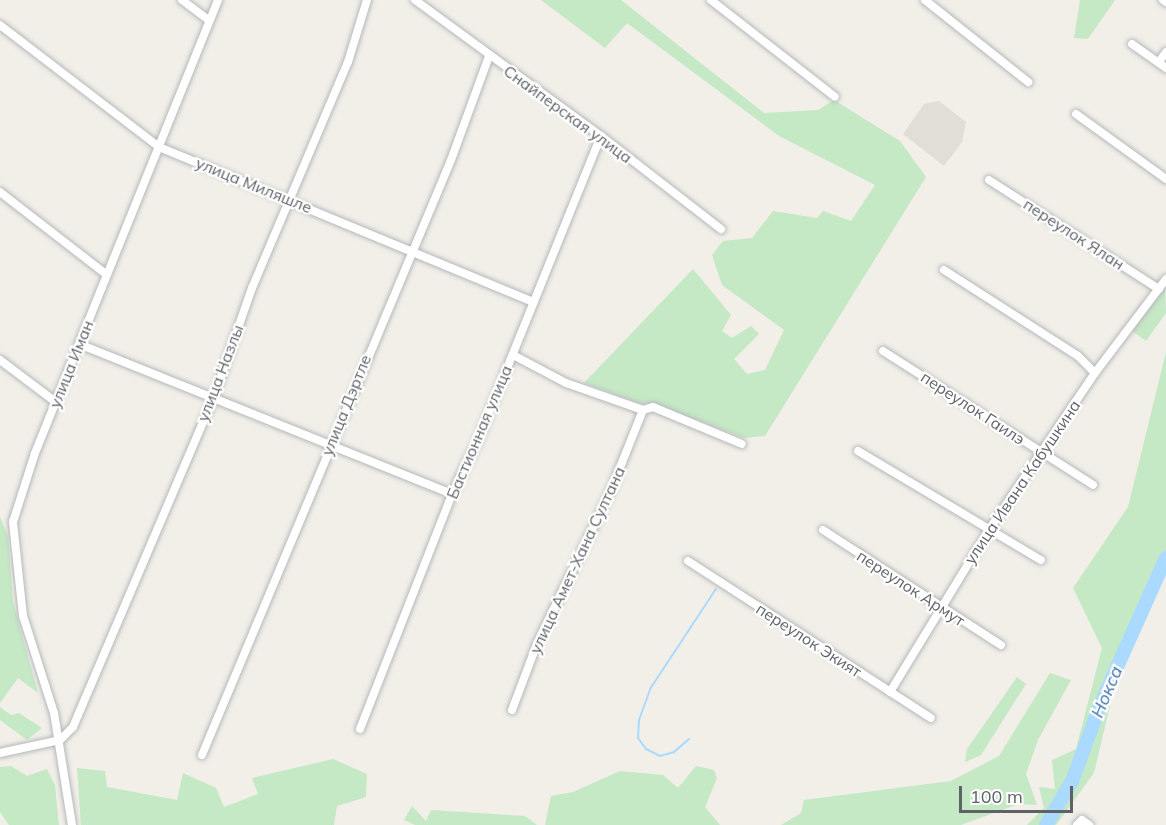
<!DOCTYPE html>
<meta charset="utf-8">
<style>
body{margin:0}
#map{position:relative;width:1166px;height:825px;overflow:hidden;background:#f1efe8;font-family:Mulish,sans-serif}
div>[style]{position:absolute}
.education>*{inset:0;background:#e1ded6}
.green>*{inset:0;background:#c5e8c5}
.stream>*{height:2px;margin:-1px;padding:0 1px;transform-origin:1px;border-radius:1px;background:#aadaff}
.river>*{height:14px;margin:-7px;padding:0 7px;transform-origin:7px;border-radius:7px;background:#aadaff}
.roads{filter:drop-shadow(0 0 2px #b5b8bc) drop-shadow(0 0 2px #b5b8bc)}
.minor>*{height:8px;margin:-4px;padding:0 4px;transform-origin:4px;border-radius:4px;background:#fff}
span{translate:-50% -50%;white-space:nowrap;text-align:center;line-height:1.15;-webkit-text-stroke:4.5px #fff;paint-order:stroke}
.street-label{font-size:16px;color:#5f6368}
.water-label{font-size:18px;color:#4174aa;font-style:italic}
.scale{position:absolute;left:959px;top:786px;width:114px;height:27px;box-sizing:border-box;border:3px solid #5f6368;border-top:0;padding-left:8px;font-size:18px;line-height:21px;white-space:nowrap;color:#5f6368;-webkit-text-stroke:4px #fff;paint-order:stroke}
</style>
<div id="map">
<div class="education">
<div style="clip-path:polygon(939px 101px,966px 122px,962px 142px,944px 166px,903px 134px,924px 104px)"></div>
</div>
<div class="green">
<div style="clip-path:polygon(541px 0,621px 0,764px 113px,818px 110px,834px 100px,900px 141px,926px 177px,765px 436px,744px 438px,652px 403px,641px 404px,584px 383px,693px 269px,731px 315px,722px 331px,732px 338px,751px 326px,759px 334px,734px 359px,747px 374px,765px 370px,784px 330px,722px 285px,712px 255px,723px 241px,752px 238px,773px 211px,817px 218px,823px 211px,851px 221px,875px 185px,779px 136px,627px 23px,605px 48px)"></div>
<div style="clip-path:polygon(1080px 0,1115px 0,1088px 39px,1074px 38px)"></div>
<div style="clip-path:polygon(1165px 284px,1166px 313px,1146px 341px,1132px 331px)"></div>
<div style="clip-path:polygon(1166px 352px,1166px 571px,1130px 646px,1112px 697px,1094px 773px,1056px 825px,1027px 825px,1044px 808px,1039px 787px,1055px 789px,1052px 760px,1076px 749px,1102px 648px,1073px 588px,1128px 507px)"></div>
<div style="clip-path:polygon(0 517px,8px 536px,13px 602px,38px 693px,18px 678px,0 703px)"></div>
<div style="clip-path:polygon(1050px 673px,1071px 680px,1038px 740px,1026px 774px,1037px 805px,1019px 804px,961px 825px,781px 825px,801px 813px,804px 800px,951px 781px,999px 756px)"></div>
<div style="clip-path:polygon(1017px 677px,1026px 684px,981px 755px,965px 762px,967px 749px)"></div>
<div style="clip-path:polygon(0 707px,11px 715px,19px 713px,42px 728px,27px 740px,0 720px)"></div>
<div style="clip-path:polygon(333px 759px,367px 774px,366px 797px,337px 806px,334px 825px,81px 825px,77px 768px,105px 771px,107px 787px,177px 800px,183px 773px,216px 788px,224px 807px,258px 794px,252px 778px)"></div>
<div style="clip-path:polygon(11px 766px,27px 776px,47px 769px,55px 785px,59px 825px,9px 825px,0 812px,0 767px)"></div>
<div style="clip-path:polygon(696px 766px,714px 770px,717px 778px,705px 807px,720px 825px,545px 825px,551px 796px,573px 792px,620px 771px,663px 775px,678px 788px)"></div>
<div style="clip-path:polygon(412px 806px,426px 821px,431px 810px,525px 816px,537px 825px,415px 825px,404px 820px)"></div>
</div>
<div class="stream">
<div style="left:689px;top:739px;width:20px;rotate:139deg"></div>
<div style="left:674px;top:752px;width:15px;rotate:164deg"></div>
<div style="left:660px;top:756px;width:16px;rotate:-153deg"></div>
<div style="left:646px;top:749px;width:14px;rotate:-126deg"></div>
<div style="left:638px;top:738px;width:18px;rotate:-87deg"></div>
<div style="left:639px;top:720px;width:33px;rotate:-70deg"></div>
<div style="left:650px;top:689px;width:120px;rotate:-56.6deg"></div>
</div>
<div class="river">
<div style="left:1046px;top:825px;width:51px;rotate:-59.4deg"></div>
<div style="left:1072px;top:781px;width:83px;rotate:-69.6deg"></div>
<div style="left:1101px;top:703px;width:159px;rotate:-65.9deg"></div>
</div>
<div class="roads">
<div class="minor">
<div style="left:182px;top:0;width:34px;rotate:37deg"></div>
<div style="left:415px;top:0;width:230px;rotate:36.2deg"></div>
<div style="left:601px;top:136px;width:152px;rotate:37.8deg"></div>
<div style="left:711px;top:0;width:157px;rotate:38deg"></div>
<div style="left:925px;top:0;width:132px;rotate:38.5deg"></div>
<div style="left:1163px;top:0;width:4px;rotate:34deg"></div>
<div style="left:0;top:25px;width:200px;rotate:37.5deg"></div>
<div style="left:159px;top:147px;width:405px;rotate:22.5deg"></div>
<div style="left:1132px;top:44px;width:42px;rotate:35.2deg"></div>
<div style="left:1159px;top:62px;width:12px;rotate:-55deg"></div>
<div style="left:1076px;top:114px;width:111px;rotate:35.8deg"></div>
<div style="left:989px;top:180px;width:202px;rotate:32.7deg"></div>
<div style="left:0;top:192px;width:135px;rotate:37.8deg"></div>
<div style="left:944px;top:270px;width:159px;rotate:32.7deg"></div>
<div style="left:1078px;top:356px;width:24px;rotate:45deg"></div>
<div style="left:79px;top:344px;width:402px;rotate:21.9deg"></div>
<div style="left:883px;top:351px;width:249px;rotate:32.5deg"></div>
<div style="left:513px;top:355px;width:60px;rotate:27.8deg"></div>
<div style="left:566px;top:383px;width:82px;rotate:19.3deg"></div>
<div style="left:643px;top:410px;width:10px;rotate:-17deg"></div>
<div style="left:653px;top:407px;width:96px;rotate:22.6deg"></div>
<div style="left:0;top:360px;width:71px;rotate:37deg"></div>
<div style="left:858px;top:451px;width:213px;rotate:30.8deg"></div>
<div style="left:823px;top:530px;width:212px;rotate:32.9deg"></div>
<div style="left:688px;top:561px;width:289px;rotate:32.9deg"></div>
<div style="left:890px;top:692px;width:190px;rotate:-58.6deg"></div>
<div style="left:989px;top:530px;width:189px;rotate:-56deg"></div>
<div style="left:1095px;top:373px;width:118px;rotate:-52.9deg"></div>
<div style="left:512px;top:710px;width:71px;rotate:-69.3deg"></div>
<div style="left:537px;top:644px;width:171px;rotate:-64.3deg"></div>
<div style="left:611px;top:490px;width:86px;rotate:-68.2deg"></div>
<div style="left:360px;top:729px;width:252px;rotate:-68.6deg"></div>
<div style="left:452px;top:494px;width:60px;rotate:-64.3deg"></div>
<div style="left:478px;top:440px;width:328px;rotate:-68deg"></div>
<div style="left:0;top:753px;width:61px;rotate:-12.2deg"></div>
<div style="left:60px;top:740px;width:18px;rotate:-45deg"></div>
<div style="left:73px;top:727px;width:359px;rotate:-66.9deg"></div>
<div style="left:214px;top:397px;width:115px;rotate:-70.8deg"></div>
<div style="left:252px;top:288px;width:246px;rotate:-67deg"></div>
<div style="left:348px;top:62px;width:65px;rotate:-73deg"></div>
<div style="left:202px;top:755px;width:645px;rotate:-67.29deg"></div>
<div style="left:451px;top:160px;width:111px;rotate:-69.9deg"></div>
<div style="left:72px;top:825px;width:113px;rotate:-99.1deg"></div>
<div style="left:54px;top:713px;width:102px;rotate:-107.7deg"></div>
<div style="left:23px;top:616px;width:95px;rotate:-96.1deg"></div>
<div style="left:13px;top:522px;width:72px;rotate:-72.3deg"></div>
<div style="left:35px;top:453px;width:489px;rotate:-68deg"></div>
<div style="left:1077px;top:825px;width:7px;rotate:-45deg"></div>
<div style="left:1082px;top:820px;width:9px;rotate:36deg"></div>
</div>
</div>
<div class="street-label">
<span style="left:568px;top:114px;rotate:36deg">Снайперская улица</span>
<span style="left:254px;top:185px;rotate:22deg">улица Миляшле</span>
<span style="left:1074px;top:234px;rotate:33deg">переулок Ялан</span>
<span style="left:71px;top:364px;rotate:-68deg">улица Иман</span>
<span style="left:220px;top:373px;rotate:-69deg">улица Назлы</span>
<span style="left:346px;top:405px;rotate:-68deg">улица Дэртле</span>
<span style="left:973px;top:408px;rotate:33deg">переулок Гаилэ</span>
<span style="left:479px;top:432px;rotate:-67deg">Бастионная улица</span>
<span style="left:1022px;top:482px;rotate:-56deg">улица Ивана Кабушкина</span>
<span style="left:577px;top:560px;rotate:-65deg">улица Амет-Хана Султана</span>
<span style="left:911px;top:588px;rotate:33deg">переулок Армут</span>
<span style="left:809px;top:640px;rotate:33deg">переулок Экият</span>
</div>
<div class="water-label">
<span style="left:1107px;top:692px;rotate:-67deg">Нокса</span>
</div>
<div class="scale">100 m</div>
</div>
